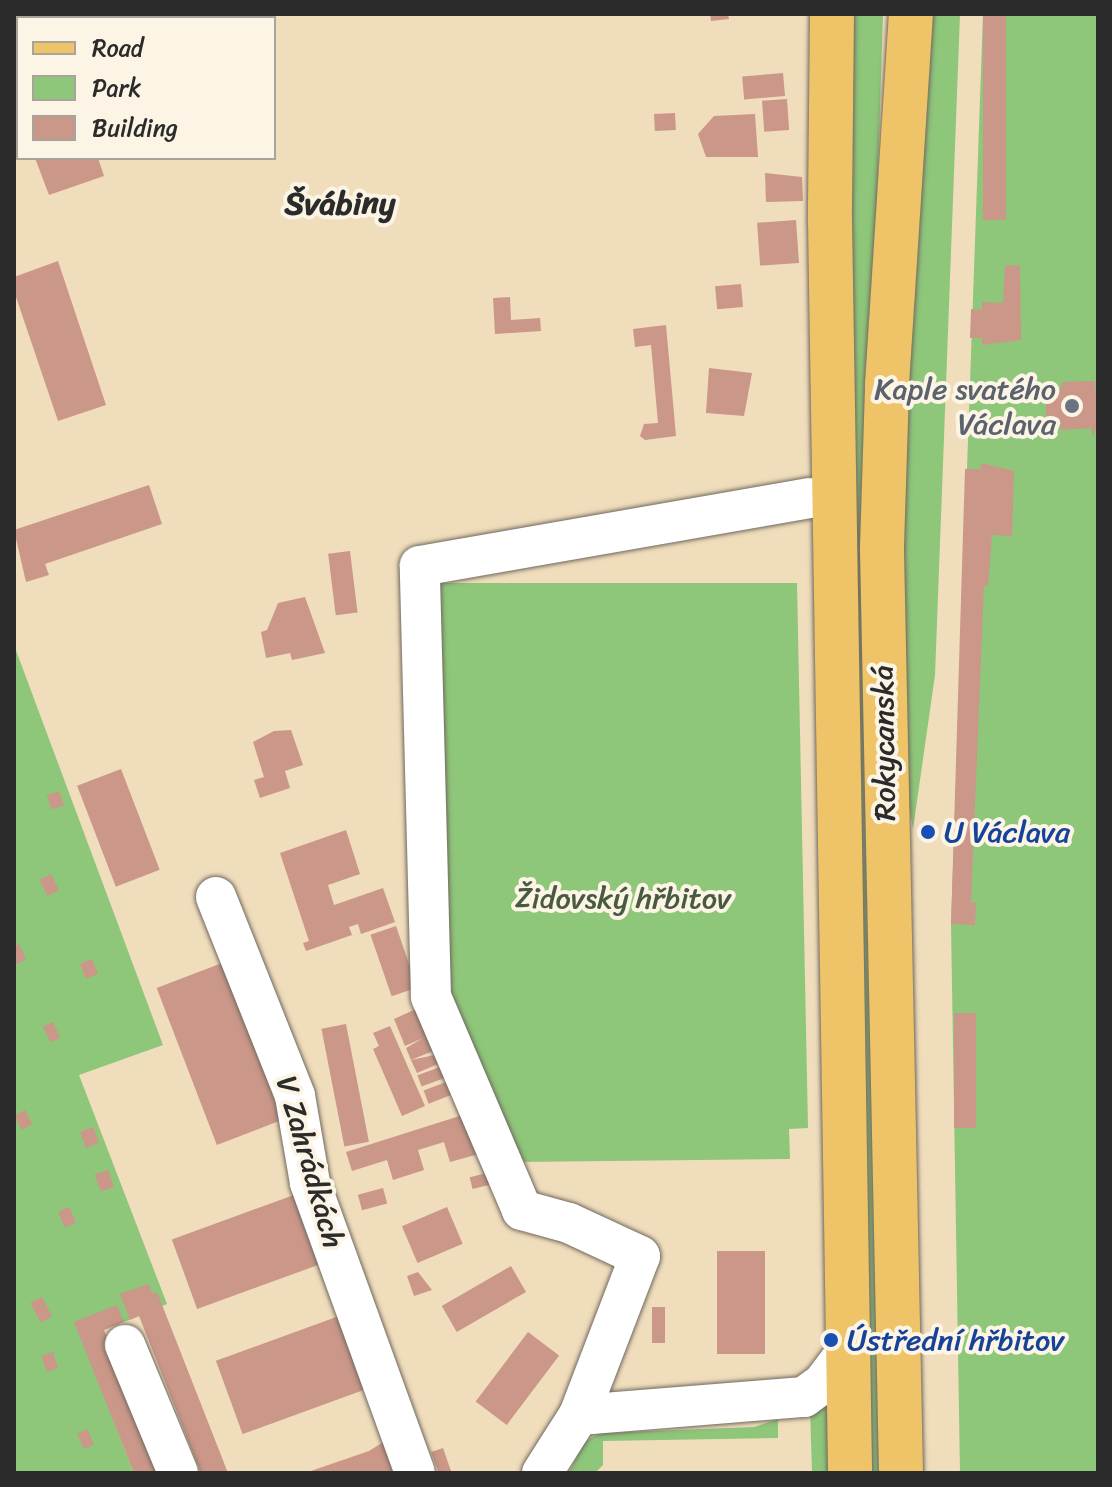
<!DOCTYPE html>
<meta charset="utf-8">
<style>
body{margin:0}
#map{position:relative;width:1112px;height:1487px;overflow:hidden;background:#f0ddbc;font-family:Sriracha,sans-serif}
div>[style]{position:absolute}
.green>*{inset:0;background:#8ec67a}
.building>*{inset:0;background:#ca9789;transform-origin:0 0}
.roads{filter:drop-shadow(0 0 2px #70695e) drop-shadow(0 0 2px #70695e)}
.minor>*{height:40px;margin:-20px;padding:0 20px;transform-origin:20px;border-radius:20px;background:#fff}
.major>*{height:44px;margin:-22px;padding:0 22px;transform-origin:22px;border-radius:22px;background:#efc469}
.dots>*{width:22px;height:22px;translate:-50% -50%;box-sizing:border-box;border:4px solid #fcf5e5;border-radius:50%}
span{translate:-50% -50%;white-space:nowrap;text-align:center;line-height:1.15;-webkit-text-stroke:8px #fcf5e5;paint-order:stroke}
.worship-label{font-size:30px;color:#5b616d}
.right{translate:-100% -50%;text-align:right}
.street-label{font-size:30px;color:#2b2b2b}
.transit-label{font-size:30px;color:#164399}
.left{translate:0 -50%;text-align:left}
.park-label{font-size:30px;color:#495a43}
.neighbourhood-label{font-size:32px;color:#2b2b2b;font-weight:700}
.frame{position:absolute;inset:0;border:16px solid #2b2b2b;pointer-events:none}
.legend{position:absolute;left:16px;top:16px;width:260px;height:144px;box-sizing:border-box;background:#fcf5e5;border:2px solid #a8a49b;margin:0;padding:10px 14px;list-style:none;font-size:24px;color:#2b2b2b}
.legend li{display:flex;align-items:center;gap:16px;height:40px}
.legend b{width:40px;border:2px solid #a8a49b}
</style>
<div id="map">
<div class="green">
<div style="clip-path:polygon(850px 14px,883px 14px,871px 392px,881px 1473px,869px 1473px,848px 244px)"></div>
<div style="clip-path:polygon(929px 14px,960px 14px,935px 675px,913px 829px,902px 767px,898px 649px,911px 257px)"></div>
<div style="clip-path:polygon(983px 14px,1098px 14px,1098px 1473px,960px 1473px,951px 924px)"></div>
<div style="clip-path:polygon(440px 583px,797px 583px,808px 1128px,789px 1129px,790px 1159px,519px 1162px,443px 977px)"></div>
<div style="clip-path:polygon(14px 645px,163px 1045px,79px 1075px,167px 1304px,124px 1322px,75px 1322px,134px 1473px,14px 1473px)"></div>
<div style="clip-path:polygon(832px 1395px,836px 1473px,812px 1473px,810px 1409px)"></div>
<div style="clip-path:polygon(778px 1419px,778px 1438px,603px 1441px,603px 1465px,595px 1473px,569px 1473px,584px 1442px,600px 1433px,754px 1427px)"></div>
</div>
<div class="building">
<div style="left:195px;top:14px;width:42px;height:4px"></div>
<div style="clip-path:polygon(710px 14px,728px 14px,729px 19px,711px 21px)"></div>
<div style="left:983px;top:14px;width:23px;height:206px"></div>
<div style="clip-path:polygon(18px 37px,18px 113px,14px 39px)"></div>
<div style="left:783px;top:73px;width:23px;height:41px;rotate:85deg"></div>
<div style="left:787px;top:99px;width:31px;height:25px;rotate:86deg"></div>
<div style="left:675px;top:113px;width:17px;height:21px;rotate:87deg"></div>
<div style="clip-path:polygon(755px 114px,758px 157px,706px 157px,698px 134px,714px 116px)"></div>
<div style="clip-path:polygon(35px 158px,98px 158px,104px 176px,49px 195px)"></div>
<div style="clip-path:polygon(765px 173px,802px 177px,803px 201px,766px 202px)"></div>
<div style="left:796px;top:220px;width:43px;height:39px;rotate:86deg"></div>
<div style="clip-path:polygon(58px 261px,106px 405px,58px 421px,14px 291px,14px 277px)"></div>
<div style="clip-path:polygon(1005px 265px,1020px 266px,1021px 340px,982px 345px,982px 338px,970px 338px,971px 309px,982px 310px,982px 302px,1003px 303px)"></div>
<div style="left:741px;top:284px;width:23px;height:26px;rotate:85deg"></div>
<div style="clip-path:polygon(510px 297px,511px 320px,540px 318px,541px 331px,495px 334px,493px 298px)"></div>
<div style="clip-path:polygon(666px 325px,676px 436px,645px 440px,640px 436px,644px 424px,658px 423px,651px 345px,635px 347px,633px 329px)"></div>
<div style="clip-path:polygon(709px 368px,752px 373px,744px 416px,706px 413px)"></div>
<div style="clip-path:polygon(1095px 381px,1098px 424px,1093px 436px,1091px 428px,1061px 430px,1060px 421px,1046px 421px,1046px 390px,1060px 390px,1062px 382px)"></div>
<div style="clip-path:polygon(981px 463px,1014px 471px,1012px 536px,992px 535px,988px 586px,984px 585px,971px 902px,976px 903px,975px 925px,951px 924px,965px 469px,981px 469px)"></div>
<div style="clip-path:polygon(149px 485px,162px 524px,45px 564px,49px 575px,26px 582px,14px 530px)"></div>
<div style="left:350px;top:551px;width:62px;height:22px;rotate:83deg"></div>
<div style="clip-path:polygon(305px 597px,325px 653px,292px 660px,290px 653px,266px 658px,261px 632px,267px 630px,278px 603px)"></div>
<div style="clip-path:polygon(291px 730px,303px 765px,285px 771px,290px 788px,260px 798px,254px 780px,264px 777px,253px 742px,274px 731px)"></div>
<div style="left:121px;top:769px;width:108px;height:47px;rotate:69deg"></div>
<div style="left:59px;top:791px;width:15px;height:13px;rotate:70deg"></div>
<div style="clip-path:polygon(346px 830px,360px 874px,328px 885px,334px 905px,383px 888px,395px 922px,361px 934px,358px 924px,349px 927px,352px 935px,306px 951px,303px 943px,309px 941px,280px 853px)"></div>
<div style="left:51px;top:874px;width:18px;height:13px;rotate:63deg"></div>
<div style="left:396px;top:926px;width:65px;height:27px;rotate:71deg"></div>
<div style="clip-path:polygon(19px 944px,26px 959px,15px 965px,14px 947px)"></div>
<div style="left:92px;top:959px;width:16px;height:13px;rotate:68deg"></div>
<div style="left:222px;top:963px;width:168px;height:70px;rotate:69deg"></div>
<div style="clip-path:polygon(416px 1009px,433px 1051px,411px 1060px,406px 1048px,423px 1038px,405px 1046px,394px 1019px)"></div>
<div style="left:976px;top:1013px;width:115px;height:22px;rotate:90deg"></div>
<div style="left:53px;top:1022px;width:17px;height:11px;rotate:65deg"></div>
<div style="left:346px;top:1024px;width:120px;height:25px;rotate:79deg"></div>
<div style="clip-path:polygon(390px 1026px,425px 1106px,402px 1116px,373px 1049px,379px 1046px,373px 1033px)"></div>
<div style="clip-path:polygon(435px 1055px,438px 1064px,417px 1073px,411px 1060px)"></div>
<div style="left:440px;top:1067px;width:12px;height:24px;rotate:70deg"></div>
<div style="left:446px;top:1082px;width:14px;height:24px;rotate:69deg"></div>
<div style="left:25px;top:1110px;width:16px;height:12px;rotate:63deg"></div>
<div style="clip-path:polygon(469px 1113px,486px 1152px,450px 1162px,444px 1142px,418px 1150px,424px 1170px,393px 1180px,387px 1160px,352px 1171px,346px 1152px)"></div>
<div style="left:93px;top:1127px;width:17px;height:14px;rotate:69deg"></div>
<div style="left:108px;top:1170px;width:18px;height:14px;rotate:71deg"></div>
<div style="left:491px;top:1172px;width:12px;height:22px;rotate:76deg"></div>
<div style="left:383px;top:1188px;width:16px;height:26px;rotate:75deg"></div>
<div style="left:294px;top:1195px;width:74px;height:130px;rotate:70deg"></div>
<div style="left:69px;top:1207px;width:17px;height:12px;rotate:66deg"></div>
<div style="left:447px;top:1207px;width:40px;height:49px;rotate:67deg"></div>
<div style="left:717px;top:1251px;width:48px;height:103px"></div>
<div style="left:511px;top:1266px;width:30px;height:80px;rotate:60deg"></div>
<div style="clip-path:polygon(418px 1272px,432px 1290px,414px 1296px,407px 1276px)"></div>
<div style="clip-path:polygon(148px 1284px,153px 1294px,157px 1292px,228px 1473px,201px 1473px,139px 1316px,130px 1320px,120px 1294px)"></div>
<div style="left:42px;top:1297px;width:22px;height:13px;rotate:63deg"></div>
<div style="clip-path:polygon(117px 1305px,124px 1322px,104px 1330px,161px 1473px,134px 1473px,74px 1322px)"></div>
<div style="left:652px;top:1307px;width:13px;height:36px"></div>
<div style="left:339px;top:1316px;width:78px;height:131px;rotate:70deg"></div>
<div style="left:528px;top:1332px;width:39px;height:87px;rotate:37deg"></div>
<div style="left:53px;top:1352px;width:17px;height:12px;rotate:73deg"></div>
<div style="left:87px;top:1429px;width:17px;height:11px;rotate:65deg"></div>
<div style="clip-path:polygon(385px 1441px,397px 1473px,305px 1473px,369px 1451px)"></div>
<div style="clip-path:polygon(443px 1448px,451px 1471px,439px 1473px,431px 1452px)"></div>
</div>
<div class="roads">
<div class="minor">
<div style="left:216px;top:897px;width:214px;rotate:68.3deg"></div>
<div style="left:295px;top:1096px;width:88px;rotate:80.2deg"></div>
<div style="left:310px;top:1183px;width:308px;rotate:70.1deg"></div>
<div style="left:125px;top:1345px;width:139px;rotate:67.5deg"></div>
<div style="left:579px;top:1415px;width:226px;rotate:-4.6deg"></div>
<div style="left:804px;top:1397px;width:24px;rotate:-36deg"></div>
<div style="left:823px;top:1383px;width:41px;rotate:-52.9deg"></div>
<div style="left:542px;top:1473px;width:69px;rotate:-57.5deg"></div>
<div style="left:579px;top:1415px;width:170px;rotate:-69deg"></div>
<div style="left:640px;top:1256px;width:78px;rotate:-155.1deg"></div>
<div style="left:569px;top:1223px;width:49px;rotate:-164.5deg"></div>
<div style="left:522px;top:1210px;width:232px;rotate:-113.1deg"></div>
<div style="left:431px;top:997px;width:431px;rotate:-91.5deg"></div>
<div style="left:420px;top:566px;width:396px;rotate:-9.9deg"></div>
</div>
<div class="major">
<div style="left:832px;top:14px;width:207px;rotate:90.6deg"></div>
<div style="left:830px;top:221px;width:1252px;rotate:89.08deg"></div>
<div style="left:901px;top:1473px;width:926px;rotate:-91.18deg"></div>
<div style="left:882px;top:547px;width:163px;rotate:-88.2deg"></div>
<div style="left:887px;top:384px;width:371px;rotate:-86.3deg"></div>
</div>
</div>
<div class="dots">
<div style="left:1072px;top:406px;background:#6b7280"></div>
<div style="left:928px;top:832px;background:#1a4fb4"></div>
<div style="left:831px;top:1340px;background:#1a4fb4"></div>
</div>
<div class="worship-label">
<span class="right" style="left:1056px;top:406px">Kaple svatého<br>Václava</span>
</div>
<div class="street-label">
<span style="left:884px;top:743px;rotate:-91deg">Rokycanská</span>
<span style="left:310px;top:1162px;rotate:74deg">V Zahrádkách</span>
</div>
<div class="transit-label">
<span class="left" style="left:944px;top:832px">U Václava</span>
<span class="left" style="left:847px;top:1340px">Ústřední hřbitov</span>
</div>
<div class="park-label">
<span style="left:623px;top:898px">Židovský hřbitov</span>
</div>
<div class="neighbourhood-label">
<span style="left:340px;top:204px">Švábiny</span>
</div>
<div class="frame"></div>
<ul class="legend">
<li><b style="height:10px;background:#efc469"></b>Road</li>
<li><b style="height:22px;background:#8ec67a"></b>Park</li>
<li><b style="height:22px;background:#ca9789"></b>Building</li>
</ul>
</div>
